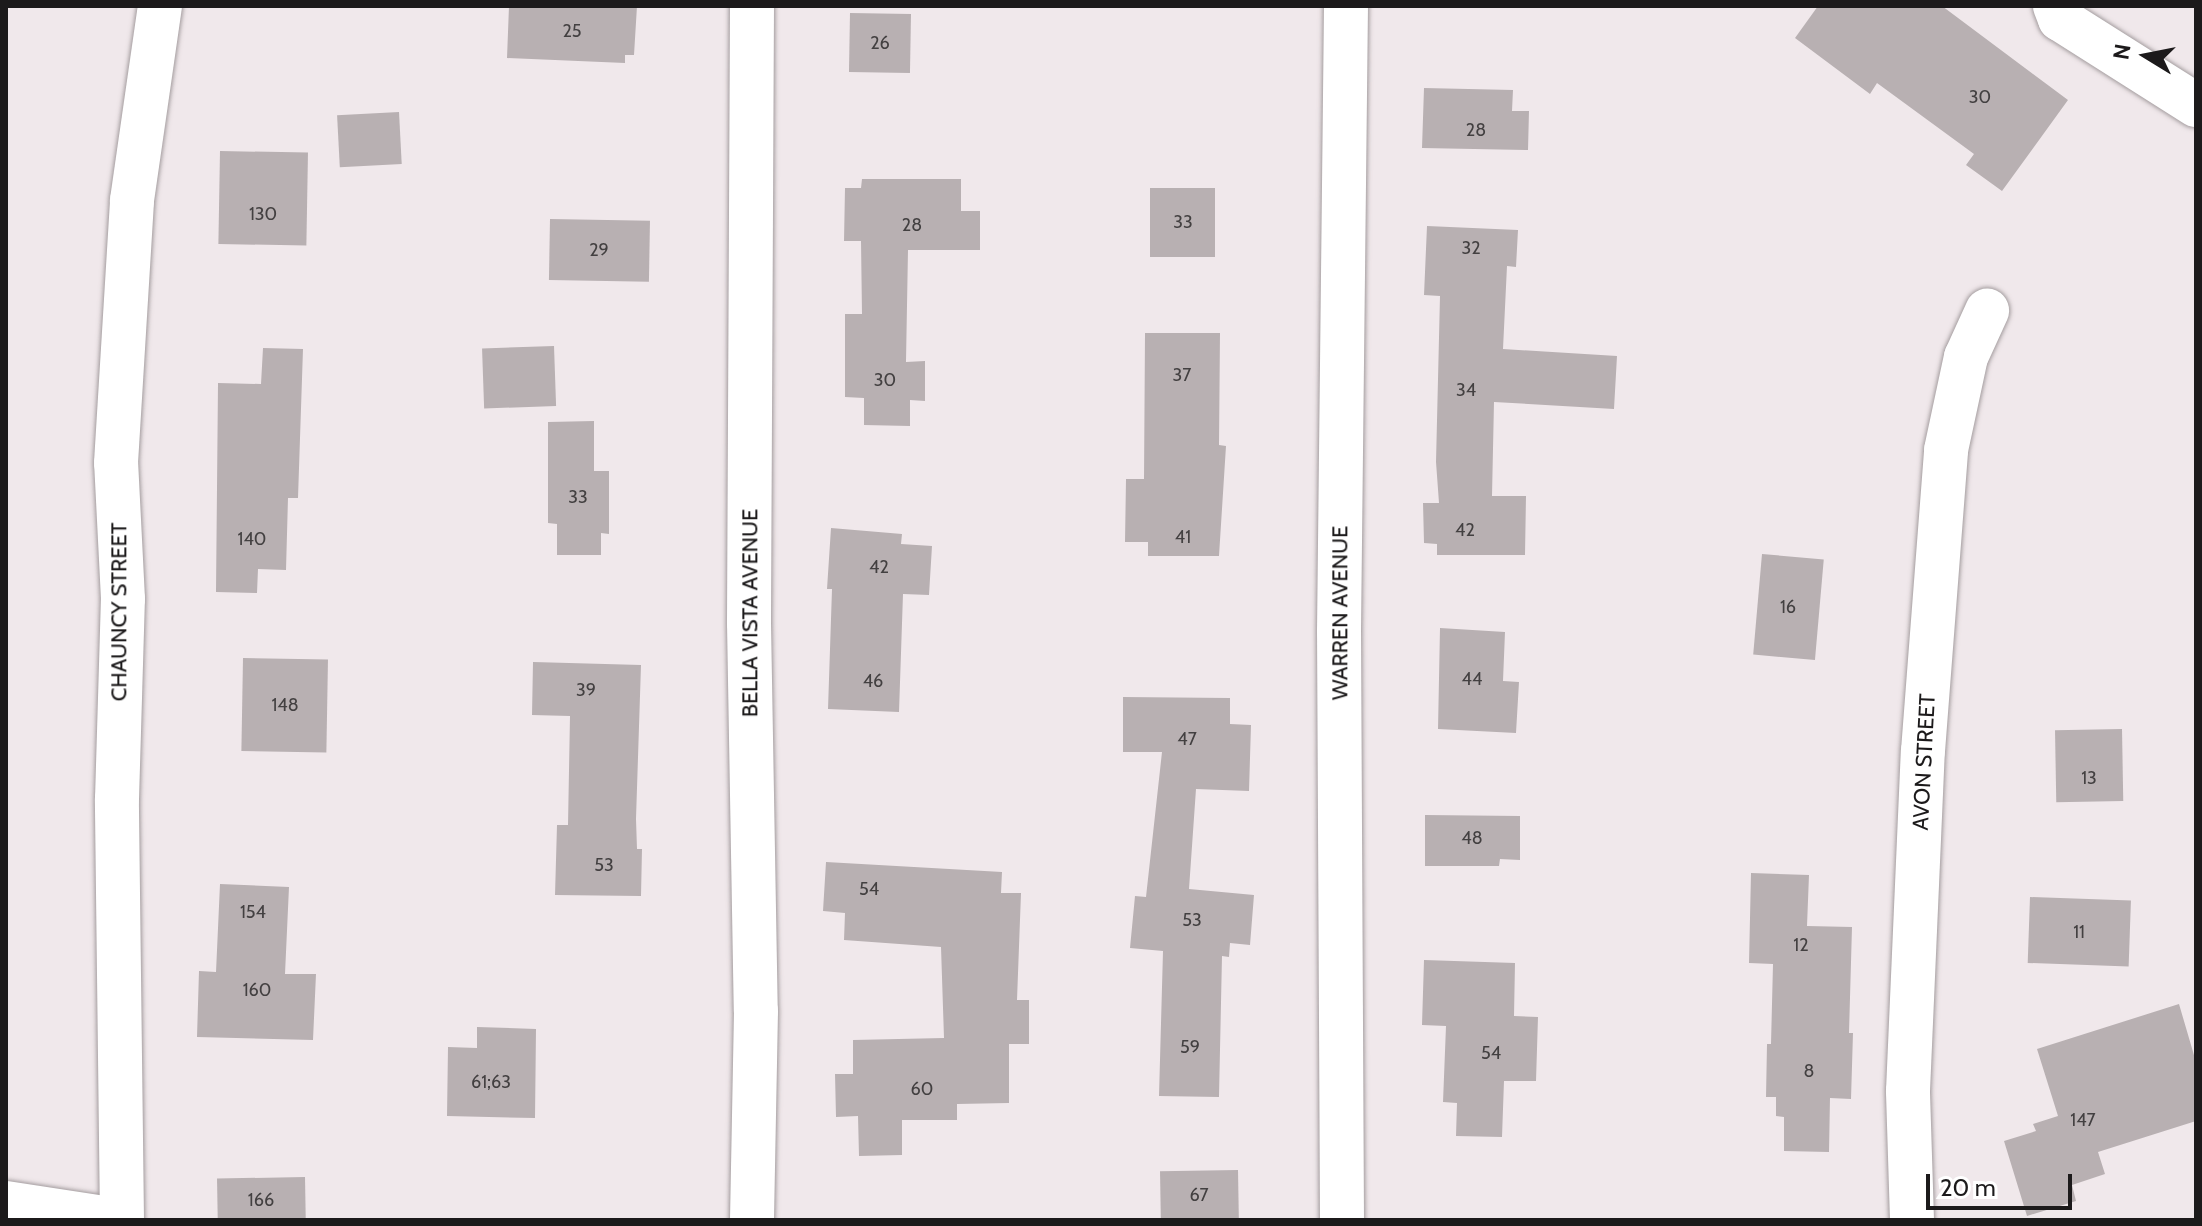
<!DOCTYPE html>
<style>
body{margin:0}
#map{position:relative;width:2202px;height:1226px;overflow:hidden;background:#f0e8eb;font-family:Cabin,sans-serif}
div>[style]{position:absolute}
.building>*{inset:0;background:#b8b0b2;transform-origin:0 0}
.roads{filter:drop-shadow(0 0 2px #a49d9f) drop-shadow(0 0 2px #a49d9f)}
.minor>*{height:44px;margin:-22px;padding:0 22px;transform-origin:22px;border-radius:22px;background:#fff}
.major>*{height:44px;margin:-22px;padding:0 22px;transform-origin:22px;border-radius:22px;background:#fff}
span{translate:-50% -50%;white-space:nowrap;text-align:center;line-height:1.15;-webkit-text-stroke:7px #fff;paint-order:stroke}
.number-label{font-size:18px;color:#434041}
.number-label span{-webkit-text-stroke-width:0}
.street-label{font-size:22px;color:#1c1a1b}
.frame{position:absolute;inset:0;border:8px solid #1c1a1b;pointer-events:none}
.north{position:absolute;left:2106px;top:16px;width:80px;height:80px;-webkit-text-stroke:6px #fff;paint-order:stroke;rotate:280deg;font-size:22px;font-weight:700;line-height:32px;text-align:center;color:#1c1a1b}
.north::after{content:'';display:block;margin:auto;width:28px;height:36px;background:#1c1a1b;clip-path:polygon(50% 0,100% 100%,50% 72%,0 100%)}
.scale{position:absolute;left:1926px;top:1174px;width:146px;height:36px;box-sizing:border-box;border:4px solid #1c1a1b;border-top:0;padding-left:10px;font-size:24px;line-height:28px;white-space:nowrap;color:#1c1a1b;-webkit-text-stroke:6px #fff;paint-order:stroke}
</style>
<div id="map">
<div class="building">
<div style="clip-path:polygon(509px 6px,637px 6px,634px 55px,625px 55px,625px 63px,507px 58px)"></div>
<div style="clip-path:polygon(1818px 6px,1942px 6px,2068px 100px,2002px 191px,1966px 165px,1974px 154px,1877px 83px,1870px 94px,1795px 38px)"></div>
<div style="left:850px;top:13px;width:61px;height:59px;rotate:1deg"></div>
<div style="clip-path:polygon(1424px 88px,1513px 90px,1512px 111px,1529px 111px,1528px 150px,1422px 148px)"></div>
<div style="left:399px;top:112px;width:52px;height:62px;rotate:87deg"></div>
<div style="left:220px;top:151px;width:88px;height:93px;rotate:1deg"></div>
<div style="clip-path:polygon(862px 179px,961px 179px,961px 211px,980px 211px,980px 250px,908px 250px,906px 362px,925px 361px,925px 401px,910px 400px,910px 426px,864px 425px,864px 398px,845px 397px,845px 314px,862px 314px,861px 241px,844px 241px,845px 188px,861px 188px)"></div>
<div style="left:1150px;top:188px;width:65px;height:69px"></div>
<div style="left:550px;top:219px;width:100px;height:61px;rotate:1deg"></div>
<div style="clip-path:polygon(1427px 226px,1518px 230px,1516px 267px,1507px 266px,1503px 349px,1617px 356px,1614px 409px,1494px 402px,1492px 496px,1526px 496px,1525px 555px,1437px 555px,1437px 544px,1424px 543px,1423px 503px,1439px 503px,1436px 462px,1440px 296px,1424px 295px)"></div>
<div style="clip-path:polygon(1145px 333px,1220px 333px,1219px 445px,1226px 446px,1219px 556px,1148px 556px,1148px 542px,1125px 542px,1126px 479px,1144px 479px)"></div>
<div style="left:554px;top:346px;width:60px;height:72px;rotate:88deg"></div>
<div style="clip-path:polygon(263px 348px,303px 349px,298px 498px,288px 498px,286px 570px,258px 569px,257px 593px,216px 592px,218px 383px,261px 384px)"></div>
<div style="clip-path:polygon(594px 421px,594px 471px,609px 471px,609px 534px,601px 533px,601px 555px,557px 555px,557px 524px,548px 523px,548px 422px)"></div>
<div style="clip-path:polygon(831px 528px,902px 534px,901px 544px,932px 546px,929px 595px,903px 594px,899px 712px,828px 709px,832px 589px,827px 589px)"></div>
<div style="left:1762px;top:554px;width:62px;height:101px;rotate:5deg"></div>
<div style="clip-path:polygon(1440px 628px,1505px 632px,1503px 681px,1519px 682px,1516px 733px,1438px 729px)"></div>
<div style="left:243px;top:658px;width:85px;height:93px;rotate:1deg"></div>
<div style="clip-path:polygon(533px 662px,641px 665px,636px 819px,637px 849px,642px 849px,641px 896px,555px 895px,557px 825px,568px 825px,570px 716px,532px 715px)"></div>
<div style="clip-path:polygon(1123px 697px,1230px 698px,1230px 724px,1251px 725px,1249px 791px,1196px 789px,1189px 889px,1254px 895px,1250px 945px,1230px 943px,1229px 957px,1222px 956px,1219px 1097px,1159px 1096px,1163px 951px,1130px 948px,1135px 896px,1146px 897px,1162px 752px,1123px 752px)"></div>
<div style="left:2122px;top:729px;width:72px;height:67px;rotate:89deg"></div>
<div style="clip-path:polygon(1425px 815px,1520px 816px,1520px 860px,1500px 859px,1499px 866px,1425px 866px)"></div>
<div style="clip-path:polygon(826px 862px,1002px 872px,1001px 893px,1021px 893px,1017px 1000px,1029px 1000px,1029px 1044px,1009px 1044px,1009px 1103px,957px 1104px,957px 1120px,902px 1120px,902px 1155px,859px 1156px,858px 1116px,836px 1117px,835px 1074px,853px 1074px,853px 1040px,944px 1038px,941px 947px,844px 940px,845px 913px,823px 911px)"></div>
<div style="clip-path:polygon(1751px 873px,1809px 875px,1807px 926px,1852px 927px,1849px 1033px,1853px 1033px,1851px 1099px,1830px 1098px,1829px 1152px,1784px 1151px,1784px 1117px,1776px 1116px,1776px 1097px,1766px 1097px,1767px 1044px,1771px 1044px,1773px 964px,1749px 963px)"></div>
<div style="clip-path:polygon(220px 884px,289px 887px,285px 974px,316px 974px,313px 1040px,197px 1037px,199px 971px,216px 972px)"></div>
<div style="left:2030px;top:897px;width:101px;height:66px;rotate:2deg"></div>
<div style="clip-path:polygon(1424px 960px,1515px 963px,1514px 1016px,1538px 1017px,1536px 1081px,1504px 1081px,1502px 1137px,1456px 1136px,1457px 1103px,1443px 1102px,1446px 1026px,1422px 1025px)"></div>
<div style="clip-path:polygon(2179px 1004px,2196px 1062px,2196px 1121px,2098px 1152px,2105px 1174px,2072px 1185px,2076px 1201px,2027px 1216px,2004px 1141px,2036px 1131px,2033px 1124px,2058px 1116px,2037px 1049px)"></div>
<div style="clip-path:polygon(477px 1027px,536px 1029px,535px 1118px,447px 1116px,448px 1047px,477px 1048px)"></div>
<div style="left:1238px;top:1170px;width:50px;height:78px;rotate:89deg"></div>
<div style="left:305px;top:1177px;width:43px;height:88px;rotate:89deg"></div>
</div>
<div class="roads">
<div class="minor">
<div style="left:752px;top:6px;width:617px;rotate:90.28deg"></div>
<div style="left:749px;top:623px;width:388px;rotate:89deg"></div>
<div style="left:756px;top:1011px;width:209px;rotate:91.1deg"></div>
<div style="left:2055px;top:6px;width:14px;rotate:69deg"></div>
<div style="left:2060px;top:19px;width:161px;rotate:32.3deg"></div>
<div style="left:6px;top:1203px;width:112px;rotate:8.7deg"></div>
<div style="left:1342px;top:1220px;width:588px;rotate:-90.29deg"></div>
<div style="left:1339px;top:632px;width:626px;rotate:-89.36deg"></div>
<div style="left:1912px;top:1220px;width:129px;rotate:-91.8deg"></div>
<div style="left:1908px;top:1091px;width:340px;rotate:-87.5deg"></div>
<div style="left:1923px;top:751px;width:302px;rotate:-85.6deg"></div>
<div style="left:1946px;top:450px;width:95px;rotate:-77.9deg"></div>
<div style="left:1966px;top:357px;width:51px;rotate:-65.5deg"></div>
</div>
<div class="major">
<div style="left:122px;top:1220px;width:421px;rotate:-90.7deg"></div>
<div style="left:117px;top:799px;width:200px;rotate:-88.3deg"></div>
<div style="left:123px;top:599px;width:136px;rotate:-92.9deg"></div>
<div style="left:116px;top:463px;width:263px;rotate:-86.5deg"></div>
<div style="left:132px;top:200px;width:196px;rotate:-81.8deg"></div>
</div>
</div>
<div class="number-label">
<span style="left:572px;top:31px">25</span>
<span style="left:880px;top:43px">26</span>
<span style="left:1980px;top:97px">30</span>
<span style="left:1476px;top:130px">28</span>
<span style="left:263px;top:214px">130</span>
<span style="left:1183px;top:222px">33</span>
<span style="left:912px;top:225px">28</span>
<span style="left:1471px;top:248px">32</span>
<span style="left:599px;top:250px">29</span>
<span style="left:1182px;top:375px">37</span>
<span style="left:885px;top:380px">30</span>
<span style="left:1466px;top:390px">34</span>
<span style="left:578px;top:497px">33</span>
<span style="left:1465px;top:530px">42</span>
<span style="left:1183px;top:537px">41</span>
<span style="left:252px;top:539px">140</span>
<span style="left:879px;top:567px">42</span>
<span style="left:1788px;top:607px">16</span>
<span style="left:1472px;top:679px">44</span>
<span style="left:873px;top:681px">46</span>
<span style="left:586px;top:690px">39</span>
<span style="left:285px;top:705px">148</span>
<span style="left:1187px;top:739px">47</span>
<span style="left:2089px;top:778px">13</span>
<span style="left:1472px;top:838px">48</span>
<span style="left:604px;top:865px">53</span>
<span style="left:869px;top:889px">54</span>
<span style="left:253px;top:912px">154</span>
<span style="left:1192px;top:920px">53</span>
<span style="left:2079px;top:932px">11</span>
<span style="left:1801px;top:945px">12</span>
<span style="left:257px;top:990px">160</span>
<span style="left:1190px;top:1047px">59</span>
<span style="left:1491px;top:1053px">54</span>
<span style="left:1809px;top:1071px">8</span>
<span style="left:491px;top:1082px">61;63</span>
<span style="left:922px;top:1089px">60</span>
<span style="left:2083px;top:1120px">147</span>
<span style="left:1199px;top:1195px">67</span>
<span style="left:261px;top:1200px">166</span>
</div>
<div class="street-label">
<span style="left:119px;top:612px;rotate:-90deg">CHAUNCY STREET</span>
<span style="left:750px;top:613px;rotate:-90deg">BELLA VISTA AVENUE</span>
<span style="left:1340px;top:613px;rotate:-90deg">WARREN AVENUE</span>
<span style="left:1924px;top:762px;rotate:-87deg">AVON STREET</span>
</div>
<div class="frame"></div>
<div class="north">N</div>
<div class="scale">20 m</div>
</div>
